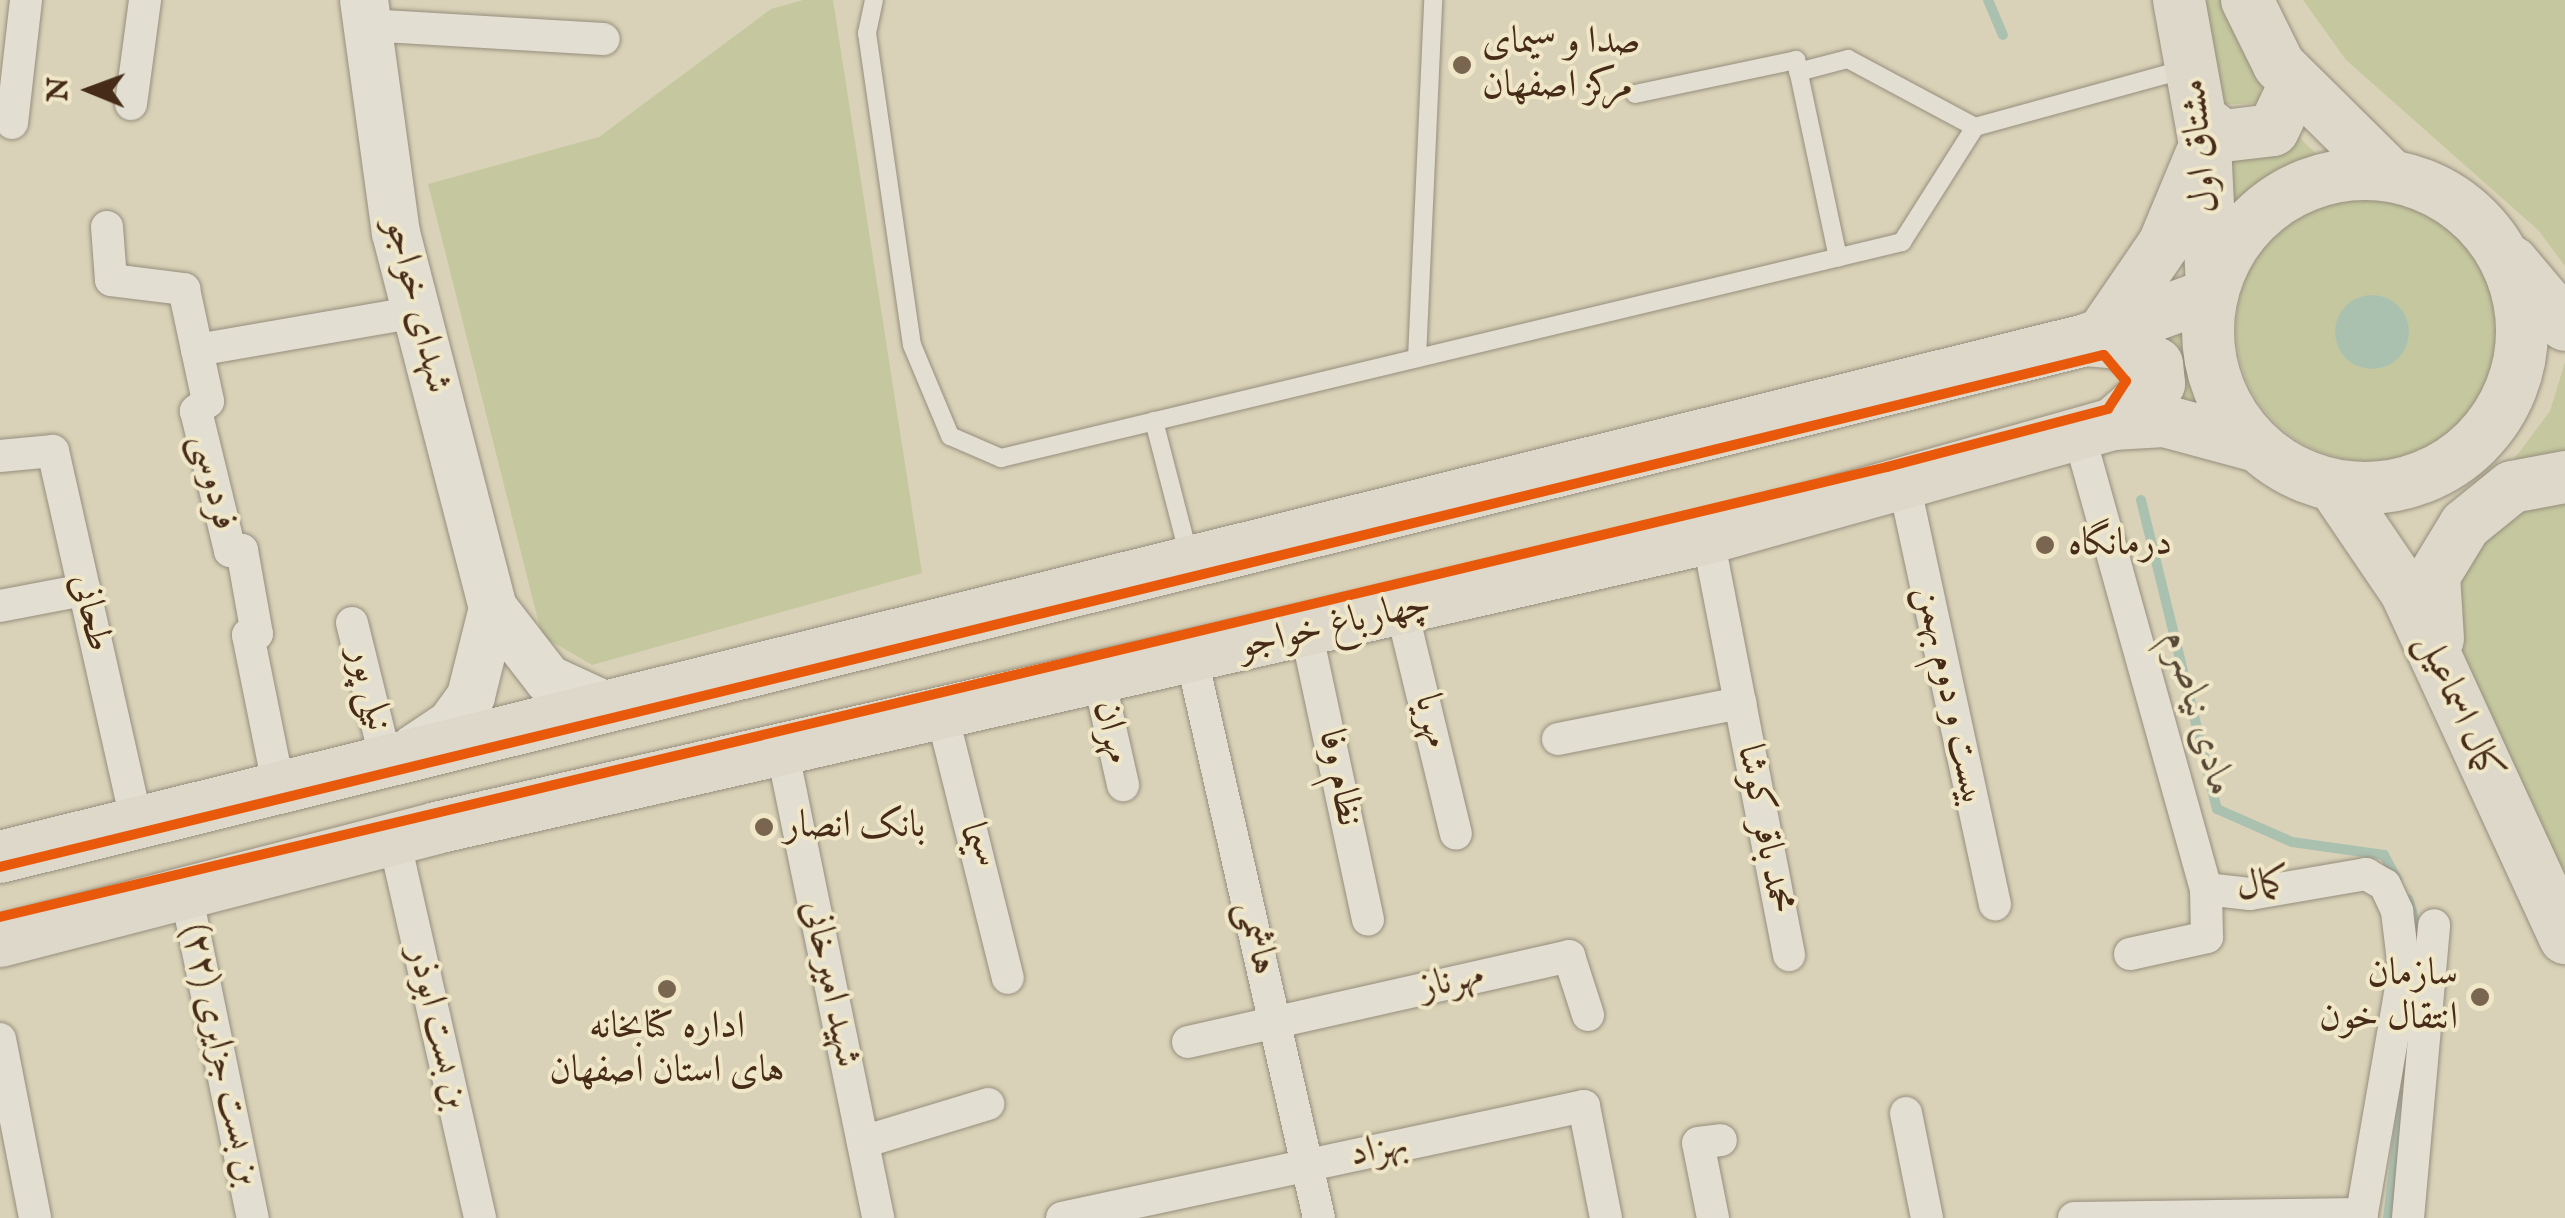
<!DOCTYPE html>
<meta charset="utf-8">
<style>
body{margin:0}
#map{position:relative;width:2565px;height:1218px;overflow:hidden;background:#dad2b8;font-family:"IM FELL English",Amiri,serif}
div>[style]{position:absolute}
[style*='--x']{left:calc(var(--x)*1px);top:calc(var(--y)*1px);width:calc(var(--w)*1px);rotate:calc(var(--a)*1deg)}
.green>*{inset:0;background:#c5c89f}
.round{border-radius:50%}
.water>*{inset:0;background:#abc1b0}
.stream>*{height:10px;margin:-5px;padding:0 5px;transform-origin:5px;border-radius:5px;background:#abc1b0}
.roads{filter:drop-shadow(0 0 2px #968e7d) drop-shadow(0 0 2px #968e7d)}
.service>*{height:18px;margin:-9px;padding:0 9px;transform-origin:9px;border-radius:9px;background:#e2ded1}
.minor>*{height:32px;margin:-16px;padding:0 16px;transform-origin:16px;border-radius:16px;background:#e2ded1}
.secondary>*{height:48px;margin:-24px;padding:0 24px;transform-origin:24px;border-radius:24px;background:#e2ded1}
.primary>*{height:52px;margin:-26px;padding:0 26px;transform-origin:26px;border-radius:26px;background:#ddd8c9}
.primary>.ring{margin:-26px;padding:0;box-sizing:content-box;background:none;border:52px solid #ddd8c9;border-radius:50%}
.cycleway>*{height:10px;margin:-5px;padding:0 5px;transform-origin:5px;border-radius:5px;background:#e8590c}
.dots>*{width:28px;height:28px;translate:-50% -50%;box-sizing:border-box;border:5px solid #f0e7c8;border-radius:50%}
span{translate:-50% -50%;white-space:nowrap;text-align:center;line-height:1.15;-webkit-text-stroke:8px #f0e7c8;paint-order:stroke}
.poi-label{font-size:38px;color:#472b19}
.left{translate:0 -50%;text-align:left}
.right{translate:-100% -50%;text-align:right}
.street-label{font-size:38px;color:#472b19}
.water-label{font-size:40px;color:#574837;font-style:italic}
.north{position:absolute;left:40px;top:40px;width:100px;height:100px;-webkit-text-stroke:8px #f0e7c8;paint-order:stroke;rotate:271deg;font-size:28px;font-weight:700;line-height:40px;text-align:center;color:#472b19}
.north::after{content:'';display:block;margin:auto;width:35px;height:45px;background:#472b19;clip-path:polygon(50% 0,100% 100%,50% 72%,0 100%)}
</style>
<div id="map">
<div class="green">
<div style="clip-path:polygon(803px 0,833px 0,922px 573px,592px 665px,542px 636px,428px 184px,599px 137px,771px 9px)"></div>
<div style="clip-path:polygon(2199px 0,2223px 0,2262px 84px,2258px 103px,2215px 105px)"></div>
<div style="clip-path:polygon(2303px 0,2565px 0,2565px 266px,2538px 230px,2346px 60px)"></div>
<div style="clip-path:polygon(2289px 127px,2317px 155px,2232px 206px,2221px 148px)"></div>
<div class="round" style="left:2236px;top:197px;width:264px;height:264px"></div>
<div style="clip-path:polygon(2200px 309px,2203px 378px,2226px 424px,2160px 409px,2156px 343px)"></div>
<div style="clip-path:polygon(2565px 362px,2565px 462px,2508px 467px,2550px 411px)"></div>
<div style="clip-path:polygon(2565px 497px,2565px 879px,2450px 625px,2450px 599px,2496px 517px)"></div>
</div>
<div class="water">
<div class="round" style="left:2335px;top:295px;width:74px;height:74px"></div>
</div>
<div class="stream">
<div style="--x:1988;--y:0;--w:38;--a:67"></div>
<div style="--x:2141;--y:500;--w:318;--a:76.2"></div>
<div style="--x:2217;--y:809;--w:82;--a:23.7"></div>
<div style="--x:2292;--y:842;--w:93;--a:8"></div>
<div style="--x:2384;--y:855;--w:27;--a:62"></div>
<div style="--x:2408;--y:899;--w:37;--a:73"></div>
<div style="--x:2388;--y:1218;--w:124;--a:-83"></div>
</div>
<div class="roads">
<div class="service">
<div style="--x:874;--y:0;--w:34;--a:102"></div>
<div style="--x:867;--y:33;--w:315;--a:81.8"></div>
<div style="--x:912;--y:345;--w:99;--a:67.3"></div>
<div style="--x:950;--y:436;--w:56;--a:23.3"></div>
<div style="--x:1001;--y:458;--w:927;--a:-13.48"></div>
<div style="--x:1902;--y:242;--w:136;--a:-57.6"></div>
<div style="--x:1975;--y:127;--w:218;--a:-15.4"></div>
<div style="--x:1798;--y:72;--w:52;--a:-14.6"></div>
<div style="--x:1848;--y:59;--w:144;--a:28.2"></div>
<div style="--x:1635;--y:94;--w:165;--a:-11.9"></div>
<div style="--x:1796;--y:60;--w:202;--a:78"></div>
<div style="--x:1417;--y:358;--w:358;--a:-87.4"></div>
<div style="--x:1154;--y:421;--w:139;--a:75.5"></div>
</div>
<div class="minor">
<div style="--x:366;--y:25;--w:238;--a:3.4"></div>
<div style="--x:131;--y:104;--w:105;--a:-82.3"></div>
<div style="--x:12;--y:123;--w:124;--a:-83.5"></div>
<div style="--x:107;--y:227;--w:53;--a:85.7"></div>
<div style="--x:111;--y:280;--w:74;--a:7"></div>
<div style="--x:184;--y:289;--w:115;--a:77.9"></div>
<div style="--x:208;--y:401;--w:16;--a:140"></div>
<div style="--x:196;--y:411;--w:144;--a:76.3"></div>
<div style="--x:230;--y:551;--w:12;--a:-5"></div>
<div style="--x:242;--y:550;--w:85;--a:79.9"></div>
<div style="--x:257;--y:634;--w:9;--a:174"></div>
<div style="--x:248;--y:635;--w:152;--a:78.6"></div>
<div style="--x:197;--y:350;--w:223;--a:-9.8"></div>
<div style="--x:2080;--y:438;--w:468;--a:74.4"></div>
<div style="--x:2206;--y:889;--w:44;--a:6.5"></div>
<div style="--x:2250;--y:894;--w:118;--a:-9.8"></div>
<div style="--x:2366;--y:874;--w:22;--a:30"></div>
<div style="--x:2385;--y:885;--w:29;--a:65"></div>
<div style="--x:2397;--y:911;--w:59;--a:83.2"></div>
<div style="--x:2404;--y:970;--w:252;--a:99.8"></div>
<div style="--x:0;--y:456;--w:53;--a:-5.4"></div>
<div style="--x:53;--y:451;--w:385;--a:77.3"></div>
<div style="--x:1905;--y:488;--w:426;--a:77.8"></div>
<div style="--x:1708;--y:538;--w:425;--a:79"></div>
<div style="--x:0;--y:606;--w:86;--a:-10.8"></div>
<div style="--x:1402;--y:611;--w:229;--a:76.4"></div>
<div style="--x:352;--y:623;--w:137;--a:76.1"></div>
<div style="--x:1307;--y:635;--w:291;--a:77.9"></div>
<div style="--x:1192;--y:659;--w:573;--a:77.2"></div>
<div style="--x:1099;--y:679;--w:109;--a:77.2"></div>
<div style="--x:942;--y:714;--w:272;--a:76"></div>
<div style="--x:1558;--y:739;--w:186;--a:-11.2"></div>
<div style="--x:782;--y:749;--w:479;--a:78.4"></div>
<div style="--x:394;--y:839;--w:389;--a:77.2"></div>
<div style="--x:186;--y:893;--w:332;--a:78.4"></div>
<div style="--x:2130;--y:954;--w:79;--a:-12.4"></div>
<div style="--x:2207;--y:937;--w:48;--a:-91.2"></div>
<div style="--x:0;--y:1039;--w:182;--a:78.9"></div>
<div style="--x:1188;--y:1042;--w:391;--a:-12.7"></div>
<div style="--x:1569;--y:956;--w:62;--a:72.1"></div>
<div style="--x:1906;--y:1113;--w:107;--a:78.7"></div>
<div style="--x:863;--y:1142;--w:131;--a:-16.9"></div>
<div style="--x:1062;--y:1218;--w:534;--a:-12.11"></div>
<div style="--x:1584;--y:1106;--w:114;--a:78.9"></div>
<div style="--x:1713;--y:1218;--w:76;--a:-101.3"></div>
<div style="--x:1698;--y:1143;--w:23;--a:-7"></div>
<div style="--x:2074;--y:1218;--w:288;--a:-0.8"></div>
<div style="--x:2408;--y:1218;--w:294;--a:-84.9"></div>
</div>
<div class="secondary">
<div style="--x:364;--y:0;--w:235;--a:82.2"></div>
<div style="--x:396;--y:233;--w:387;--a:75.5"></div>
<div style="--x:493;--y:608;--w:90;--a:52.2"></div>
<div style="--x:548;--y:679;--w:62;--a:24.9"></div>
<div style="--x:414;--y:749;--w:45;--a:-34"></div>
<div style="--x:451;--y:724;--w:34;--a:-54"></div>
<div style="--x:471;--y:696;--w:91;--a:-76"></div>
</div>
<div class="primary">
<div style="--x:2179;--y:0;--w:146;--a:79.8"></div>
<div style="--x:2205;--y:144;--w:142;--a:87.2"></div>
<div style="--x:2247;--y:0;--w:72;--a:63.8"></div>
<div style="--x:2279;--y:65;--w:156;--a:44.7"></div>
<div style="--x:2202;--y:120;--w:26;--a:37"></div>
<div style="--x:2223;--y:136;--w:50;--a:-6.8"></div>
<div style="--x:2273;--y:130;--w:51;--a:-64.4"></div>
<div class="ring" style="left:2208px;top:174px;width:262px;height:262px"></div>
<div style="--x:2512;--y:262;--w:82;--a:49.9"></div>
<div style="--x:2103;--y:333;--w:108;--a:-55.6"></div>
<div style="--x:2164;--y:244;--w:96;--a:-67.4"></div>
<div style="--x:2086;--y:340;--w:32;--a:5"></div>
<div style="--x:2118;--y:343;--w:44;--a:28.3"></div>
<div style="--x:2157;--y:364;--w:20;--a:84"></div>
<div style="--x:2159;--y:384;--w:61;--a:139"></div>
<div style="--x:2334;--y:486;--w:128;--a:55.8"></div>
<div style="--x:2406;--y:592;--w:381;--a:65.3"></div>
<div style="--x:2438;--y:639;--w:63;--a:-93.6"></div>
<div style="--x:2434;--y:576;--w:60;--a:-58.7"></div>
<div style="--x:2465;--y:525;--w:60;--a:-39"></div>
<div style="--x:2512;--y:487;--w:54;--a:-10.7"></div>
<div style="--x:0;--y:857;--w:2149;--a:-13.92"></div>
<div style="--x:2086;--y:340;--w:134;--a:-20.1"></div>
<div style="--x:0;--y:941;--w:450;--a:-14.5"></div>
<div style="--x:436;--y:828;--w:1305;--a:-12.84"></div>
<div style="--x:1708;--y:538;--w:421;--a:-15.7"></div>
<div style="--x:2113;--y:424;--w:51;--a:-3.4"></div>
<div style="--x:2164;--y:421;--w:96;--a:15"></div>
</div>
</div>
<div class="cycleway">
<div style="--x:0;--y:867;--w:2165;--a:-13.68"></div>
<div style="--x:2104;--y:355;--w:34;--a:50"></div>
<div style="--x:2126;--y:381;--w:33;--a:123"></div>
<div style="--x:2108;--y:409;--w:228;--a:165.3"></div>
<div style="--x:1887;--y:467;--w:1940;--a:166.59"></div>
</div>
<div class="dots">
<div style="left:1462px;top:65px;background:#7a6551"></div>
<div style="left:2045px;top:545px;background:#7a6551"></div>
<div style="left:764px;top:827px;background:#7a6551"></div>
<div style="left:667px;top:989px;background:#7a6551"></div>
<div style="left:2480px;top:997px;background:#7a6551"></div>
</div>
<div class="poi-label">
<span class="left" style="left:1482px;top:65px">صدا و سیمای<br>مرکز اصفهان</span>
<span class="left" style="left:2068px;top:545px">درمانگاه</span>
<span class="left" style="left:784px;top:827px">بانک انصار</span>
<span class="right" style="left:2458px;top:997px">سازمان<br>انتقال خون</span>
<span style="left:667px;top:1050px">اداره کتابخانه<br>های استان اصفهان</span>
</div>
<div class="street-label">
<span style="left:2201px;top:146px;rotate:-96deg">مشتاق اول</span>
<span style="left:417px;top:306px;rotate:76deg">شهدای خواجو</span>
<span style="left:213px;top:482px;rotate:76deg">فردوسی</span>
<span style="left:90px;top:613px;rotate:77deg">طحانی</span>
<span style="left:1335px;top:626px;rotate:-13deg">چهارباغ خواجو</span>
<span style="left:369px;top:689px;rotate:76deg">نیلی پور</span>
<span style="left:1950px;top:696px;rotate:78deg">بیست و دوم بهمن</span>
<span style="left:2458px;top:707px;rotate:66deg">کمال اسماعیل</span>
<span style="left:1431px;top:721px;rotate:77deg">مهریا</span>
<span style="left:1111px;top:732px;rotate:77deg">مهران</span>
<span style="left:1339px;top:778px;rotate:78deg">نظام وفا</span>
<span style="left:1764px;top:829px;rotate:79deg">محمد باقر کوشا</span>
<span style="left:975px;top:846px;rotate:76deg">سیما</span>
<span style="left:2263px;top:886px;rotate:-8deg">کمال</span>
<span style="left:1256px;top:938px;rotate:77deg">هاشمی</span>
<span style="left:1452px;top:982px;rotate:-13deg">مهرناز</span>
<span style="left:830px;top:984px;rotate:78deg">شهید امیرخانی</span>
<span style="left:437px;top:1028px;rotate:77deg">بن بست ابوذر</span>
<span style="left:220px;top:1055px;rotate:78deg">بن بست جزایری (۲۲)</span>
<span style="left:1379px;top:1150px;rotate:-12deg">بهزاد</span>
</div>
<div class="water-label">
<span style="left:2198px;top:714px;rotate:74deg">مادی نیاصرم</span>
</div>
<div class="north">N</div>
</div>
